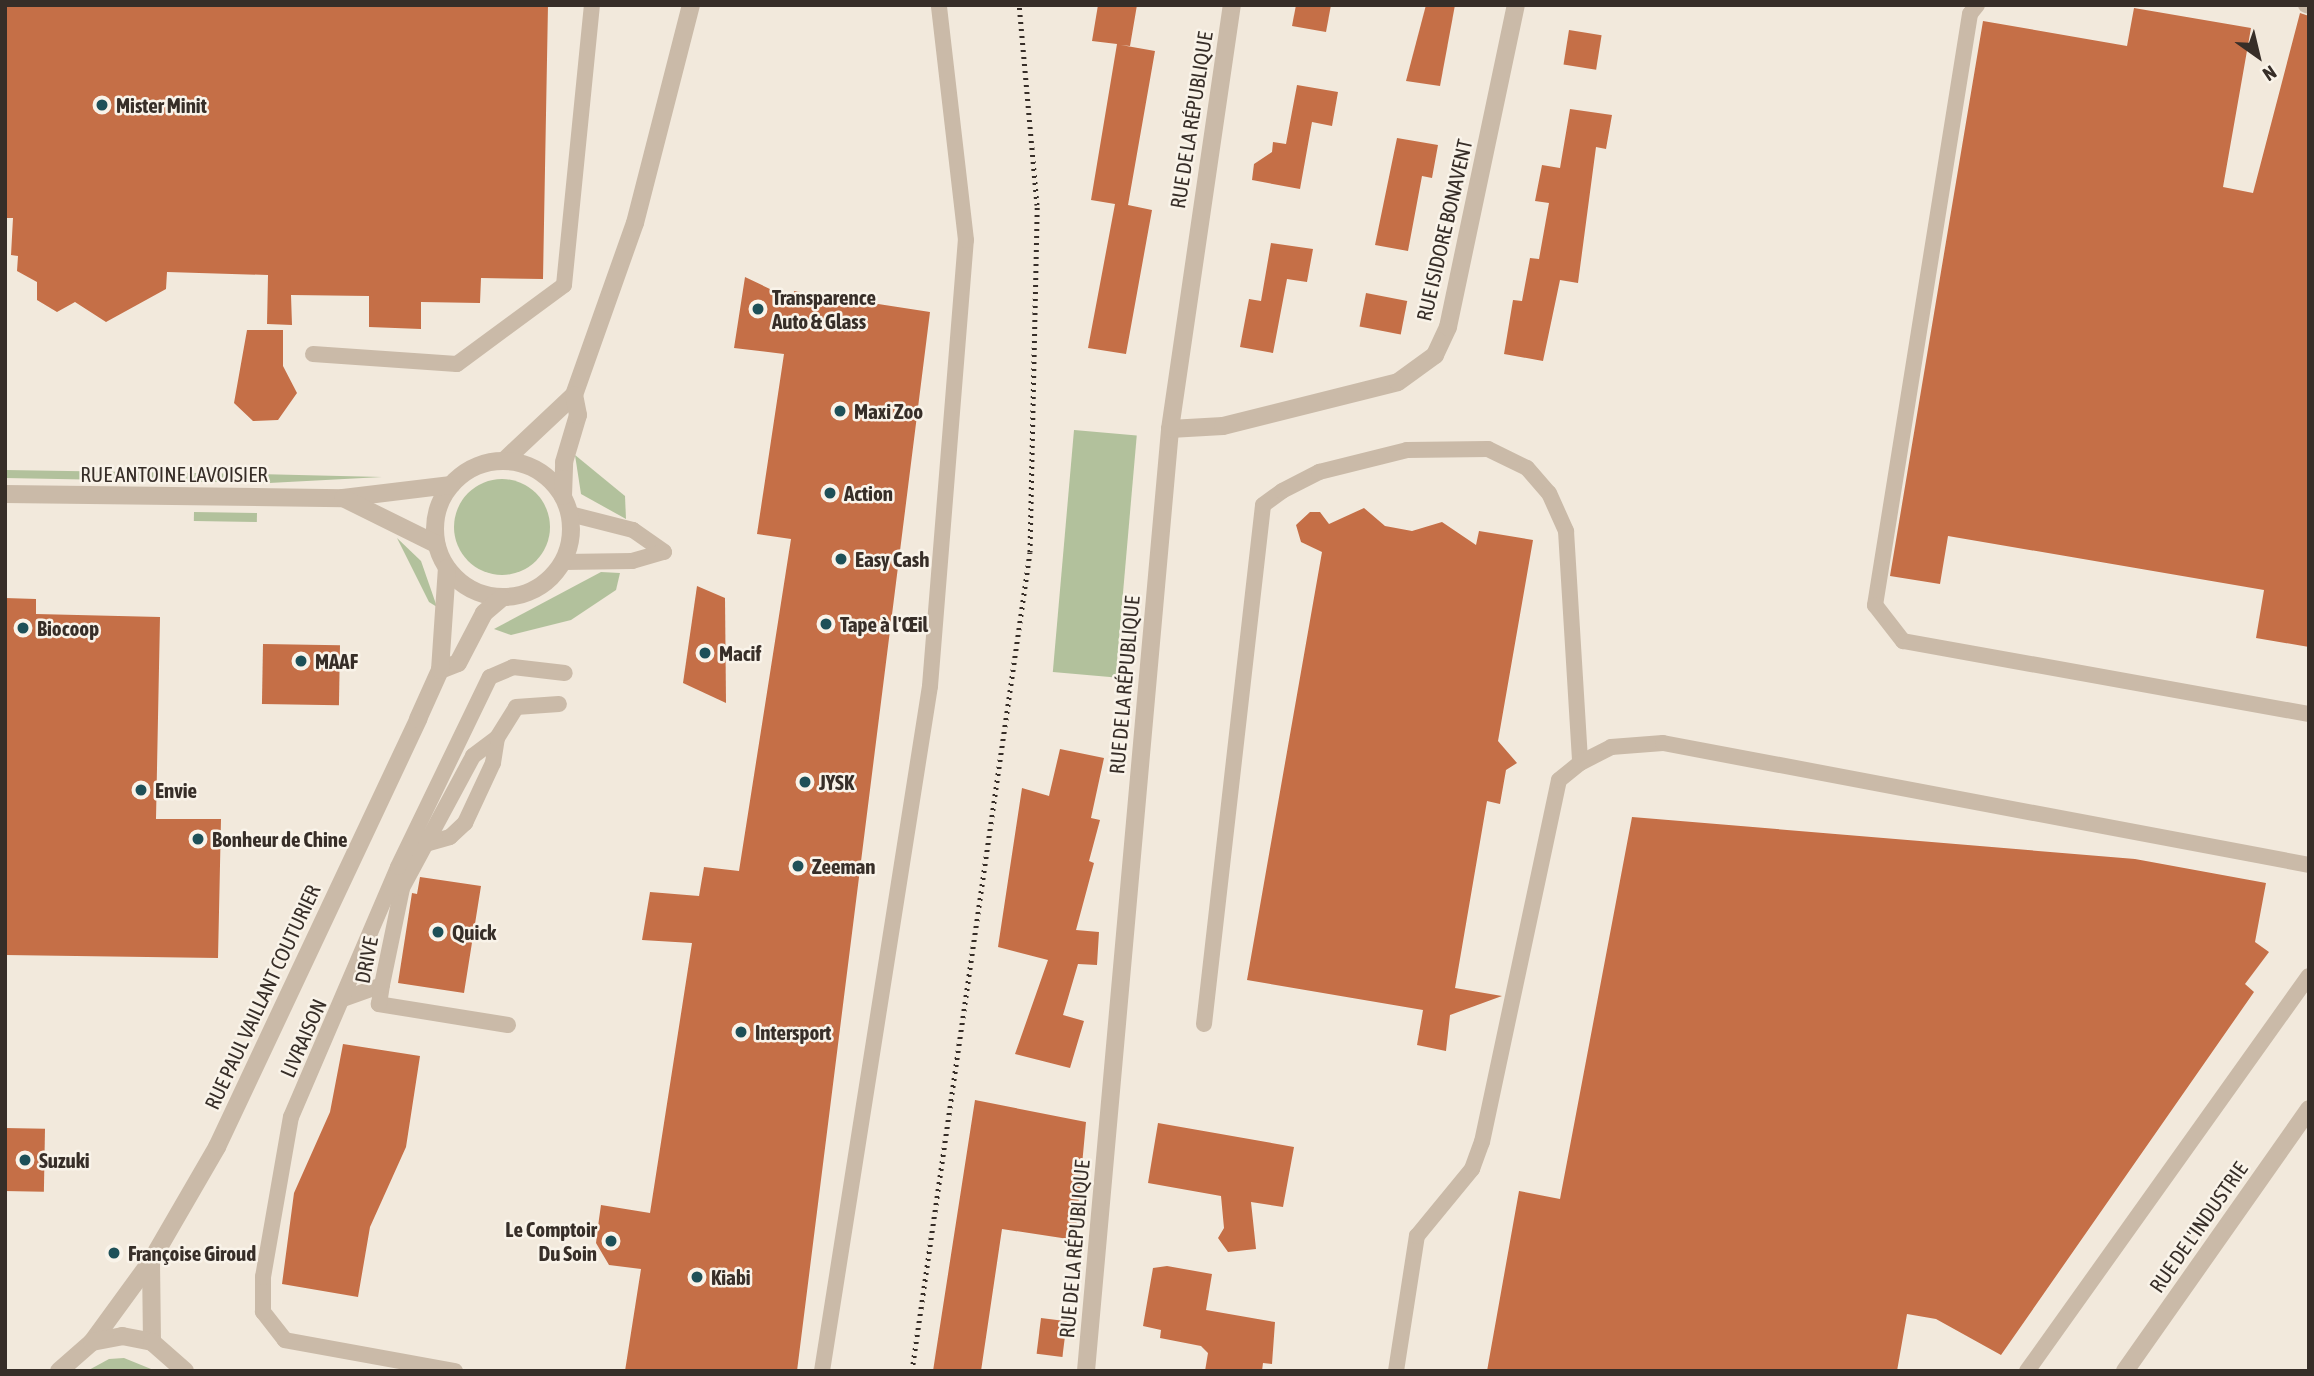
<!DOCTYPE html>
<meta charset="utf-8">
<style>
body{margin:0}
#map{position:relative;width:2314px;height:1376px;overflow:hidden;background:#f2e9dc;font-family:"Asap Condensed",sans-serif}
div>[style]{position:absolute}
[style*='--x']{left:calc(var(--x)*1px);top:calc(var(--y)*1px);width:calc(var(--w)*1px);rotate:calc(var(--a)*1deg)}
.green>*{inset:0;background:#b2c19c;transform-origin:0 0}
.round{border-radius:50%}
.building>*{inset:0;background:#c56f47;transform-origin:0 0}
.service>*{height:16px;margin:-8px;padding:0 8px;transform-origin:8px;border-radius:8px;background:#cabaa8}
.minor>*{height:18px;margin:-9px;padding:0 9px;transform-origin:9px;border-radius:9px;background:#cabaa8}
.minor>.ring{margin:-9px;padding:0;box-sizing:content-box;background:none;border:18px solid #cabaa8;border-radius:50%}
.tertiary>*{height:18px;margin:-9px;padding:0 9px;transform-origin:9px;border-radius:9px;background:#cabaa8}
.rail>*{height:5px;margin-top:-2.5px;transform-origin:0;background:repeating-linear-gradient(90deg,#372e28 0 2px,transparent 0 7px)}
.dots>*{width:19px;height:19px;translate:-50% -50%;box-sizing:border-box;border:4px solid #f9f3e9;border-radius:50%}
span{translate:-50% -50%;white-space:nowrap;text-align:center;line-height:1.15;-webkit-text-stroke:5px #f9f3e9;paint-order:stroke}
.poi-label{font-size:21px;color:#372e28;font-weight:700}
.left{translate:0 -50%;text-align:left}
.right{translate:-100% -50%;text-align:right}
.street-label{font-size:21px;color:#372e28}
.frame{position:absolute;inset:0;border:7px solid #372e28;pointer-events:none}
.north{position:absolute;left:2223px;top:21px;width:70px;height:70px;-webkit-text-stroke:5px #f9f3e9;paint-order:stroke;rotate:146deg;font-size:19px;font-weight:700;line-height:28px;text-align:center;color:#372e28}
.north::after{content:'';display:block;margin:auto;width:24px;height:32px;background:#372e28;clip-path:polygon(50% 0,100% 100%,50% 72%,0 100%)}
</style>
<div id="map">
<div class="green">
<div style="left:1074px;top:430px;width:63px;height:243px;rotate:5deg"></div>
<div style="clip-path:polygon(575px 455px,625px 496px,626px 519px,581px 494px)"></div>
<div style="clip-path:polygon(5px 470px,257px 474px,382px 477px,269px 483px,5px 478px)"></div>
<div class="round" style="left:454px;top:479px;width:96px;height:96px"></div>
<div style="left:194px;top:512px;width:63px;height:9px;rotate:1deg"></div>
<div style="clip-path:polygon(397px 538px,421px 561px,437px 607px,429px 602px)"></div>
<div style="clip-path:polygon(601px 572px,620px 573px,616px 590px,571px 620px,511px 635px,494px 629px)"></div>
<div style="clip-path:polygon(124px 1358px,156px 1371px,87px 1371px,109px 1359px)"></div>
</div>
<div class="building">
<div style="clip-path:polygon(5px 5px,548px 5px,543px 279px,481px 278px,480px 303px,421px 302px,421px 329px,369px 327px,369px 296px,291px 295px,292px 325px,267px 324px,268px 275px,167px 272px,166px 289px,106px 322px,75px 302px,57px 312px,37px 300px,37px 282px,17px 271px,18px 256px,11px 255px,13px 218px,5px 218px)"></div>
<div style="clip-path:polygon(1098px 5px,1137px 5px,1130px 46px,1121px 45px,1155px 51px,1128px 205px,1152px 210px,1126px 354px,1088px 348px,1115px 204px,1091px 200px,1117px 44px,1092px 41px)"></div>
<div style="clip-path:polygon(1296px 5px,1331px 5px,1326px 32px,1292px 26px)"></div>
<div style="clip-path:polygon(1426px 5px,1455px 5px,1440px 86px,1406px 81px)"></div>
<div style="clip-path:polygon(2134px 8px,2251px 28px,2223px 187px,2253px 193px,2300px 13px,2309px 16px,2309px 647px,2256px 638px,2264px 590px,1948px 536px,1940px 584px,1890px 576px,1983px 21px,2127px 46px)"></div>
<div style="left:1569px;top:30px;width:33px;height:35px;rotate:9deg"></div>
<div style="clip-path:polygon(1297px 85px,1338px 92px,1332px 126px,1312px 122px,1300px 189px,1252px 180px,1254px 164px,1272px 152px,1273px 142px,1286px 144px)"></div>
<div style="clip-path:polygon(1570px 109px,1612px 115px,1606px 149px,1596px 147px,1578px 283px,1560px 280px,1543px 361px,1504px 354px,1513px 300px,1522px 301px,1530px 258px,1539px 259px,1549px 203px,1535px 201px,1542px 165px,1560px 168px)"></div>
<div style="clip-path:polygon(1397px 138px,1438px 145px,1432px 178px,1422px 176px,1408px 251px,1375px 245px)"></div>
<div style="clip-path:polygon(1271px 243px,1313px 249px,1307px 282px,1287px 279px,1273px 353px,1240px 347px,1249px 299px,1261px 301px)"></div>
<div style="clip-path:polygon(745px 277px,793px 300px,794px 291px,930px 312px,797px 1371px,625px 1371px,641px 1269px,609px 1265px,596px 1243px,599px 1219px,601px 1205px,650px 1213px,692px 943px,642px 940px,650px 892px,699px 896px,704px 867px,739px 871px,791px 539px,757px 534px,784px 354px,734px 348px)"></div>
<div style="left:1366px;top:293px;width:42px;height:34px;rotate:11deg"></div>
<div style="clip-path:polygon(247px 330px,283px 330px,283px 366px,297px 393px,278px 420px,253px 421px,234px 403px)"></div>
<div style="clip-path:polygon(1364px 508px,1385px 526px,1412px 531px,1442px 522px,1476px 545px,1479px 531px,1533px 540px,1498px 741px,1517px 763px,1506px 770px,1500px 804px,1487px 801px,1455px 988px,1502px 996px,1450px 1015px,1446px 1051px,1417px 1045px,1423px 1010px,1247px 980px,1322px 552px,1301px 542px,1296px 525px,1310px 512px,1320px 512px,1329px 524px)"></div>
<div style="clip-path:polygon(697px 586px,725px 598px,726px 703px,683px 683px)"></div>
<div style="clip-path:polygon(5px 598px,36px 599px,36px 614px,160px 617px,156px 819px,221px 819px,218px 958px,5px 955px)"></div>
<div style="left:263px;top:644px;width:77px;height:60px;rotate:1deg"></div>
<div style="clip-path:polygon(1060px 749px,1104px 758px,1091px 818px,1100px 820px,1089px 861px,1094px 863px,1076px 930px,1099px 932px,1097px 965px,1078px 964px,1063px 1015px,1084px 1021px,1070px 1068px,1015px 1054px,1048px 960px,998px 947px,1022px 788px,1049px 796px)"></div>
<div style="clip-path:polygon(1632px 817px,2135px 859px,2266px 883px,2255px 942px,2269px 952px,2245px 984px,2254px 992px,2001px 1355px,1936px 1319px,1907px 1314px,1897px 1371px,1487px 1371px,1519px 1191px,1560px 1199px)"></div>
<div style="clip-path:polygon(420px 877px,481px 886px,464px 993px,398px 983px,412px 893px,417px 894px)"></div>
<div style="clip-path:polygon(343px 1044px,420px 1056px,406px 1147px,370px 1227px,358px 1297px,282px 1284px,294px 1193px,330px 1112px)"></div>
<div style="clip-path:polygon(975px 1100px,1086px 1122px,1075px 1240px,1002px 1229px,981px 1371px,933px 1371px)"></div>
<div style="clip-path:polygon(1158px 1123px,1294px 1147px,1283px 1207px,1251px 1202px,1256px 1249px,1228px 1252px,1218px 1238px,1224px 1228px,1221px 1196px,1148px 1183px)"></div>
<div style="left:5px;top:1128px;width:40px;height:63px;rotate:1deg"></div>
<div style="clip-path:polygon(1167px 1266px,1212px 1274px,1206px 1310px,1275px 1322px,1272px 1364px,1263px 1363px,1262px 1371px,1205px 1371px,1208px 1353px,1201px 1346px,1160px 1338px,1161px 1330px,1143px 1326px,1153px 1268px)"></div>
<div style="left:1041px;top:1318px;width:26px;height:36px;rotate:7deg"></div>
</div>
<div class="service">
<div style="--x:1977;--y:5;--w:11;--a:128"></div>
<div style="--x:1970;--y:14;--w:599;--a:99.13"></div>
<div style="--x:1875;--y:605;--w:46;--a:52.1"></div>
<div style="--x:1903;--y:641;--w:413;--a:10.2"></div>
<div style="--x:2306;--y:5;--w:3;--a:18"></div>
<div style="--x:313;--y:354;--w:144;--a:4"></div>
<div style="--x:457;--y:364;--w:133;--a:-36.4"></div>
<div style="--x:564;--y:285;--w:281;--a:-84.3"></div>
<div style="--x:570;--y:514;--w:65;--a:14.3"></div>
<div style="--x:633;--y:530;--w:38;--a:35"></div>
<div style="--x:564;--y:562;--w:68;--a:-0.8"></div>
<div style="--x:632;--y:561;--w:33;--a:-16"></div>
<div style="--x:429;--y:843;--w:22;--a:-16"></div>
<div style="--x:450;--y:837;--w:21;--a:-43"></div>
<div style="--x:465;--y:823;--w:66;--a:-65"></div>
<div style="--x:493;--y:763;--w:25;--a:-81"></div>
<div style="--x:343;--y:999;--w:41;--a:-19.7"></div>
<div style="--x:1204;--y:1024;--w:522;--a:-83.51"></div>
<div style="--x:1263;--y:505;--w:24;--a:-36"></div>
<div style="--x:1282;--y:491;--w:42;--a:-27.2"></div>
<div style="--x:1319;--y:472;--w:91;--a:-14"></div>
<div style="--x:1407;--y:450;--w:81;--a:-0.7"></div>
<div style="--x:1488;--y:449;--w:43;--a:26"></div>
<div style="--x:1527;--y:468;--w:33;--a:49"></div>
<div style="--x:1549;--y:493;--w:42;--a:65.9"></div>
<div style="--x:1566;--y:531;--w:232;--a:86.5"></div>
<div style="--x:508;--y:1025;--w:131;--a:-170.8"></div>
<div style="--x:379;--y:1004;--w:19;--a:-81"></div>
<div style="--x:382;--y:985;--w:99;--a:-78.3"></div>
<div style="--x:402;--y:888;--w:150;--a:-61.7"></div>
<div style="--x:473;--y:756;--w:30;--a:-37"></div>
<div style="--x:497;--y:738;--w:36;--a:-58"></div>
<div style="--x:516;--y:707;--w:43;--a:-4"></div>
<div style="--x:455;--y:1371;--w:173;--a:-169.7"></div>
<div style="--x:285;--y:1340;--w:36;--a:-128"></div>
<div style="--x:263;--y:1312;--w:35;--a:-90"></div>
<div style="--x:263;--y:1277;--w:162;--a:-80.1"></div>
<div style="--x:291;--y:1117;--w:272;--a:-66.8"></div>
<div style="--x:398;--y:867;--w:211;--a:-64.2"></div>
<div style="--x:490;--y:677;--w:25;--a:-23"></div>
<div style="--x:513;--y:667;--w:52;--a:6.6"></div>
<div style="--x:822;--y:1371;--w:693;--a:-81.04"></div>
<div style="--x:930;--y:686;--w:447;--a:-85.4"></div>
<div style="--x:966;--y:240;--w:237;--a:-96.6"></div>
<div style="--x:1396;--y:1371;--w:137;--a:-81.2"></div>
<div style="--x:1417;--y:1236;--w:87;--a:-50.6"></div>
<div style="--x:1472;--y:1169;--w:29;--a:-70"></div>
<div style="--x:1482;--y:1142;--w:370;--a:-78"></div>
<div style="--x:1559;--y:780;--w:27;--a:-39"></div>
<div style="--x:1580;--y:763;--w:35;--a:-27"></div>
<div style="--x:1611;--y:747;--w:52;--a:-4.4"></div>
<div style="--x:1663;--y:743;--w:657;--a:10.69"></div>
<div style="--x:2027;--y:1371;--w:485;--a:-54.5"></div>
</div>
<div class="minor">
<div style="--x:1170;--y:429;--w:53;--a:-3.2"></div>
<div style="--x:1223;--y:426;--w:180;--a:-14.1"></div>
<div style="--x:1398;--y:382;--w:46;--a:-36.1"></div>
<div style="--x:1435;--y:355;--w:31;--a:-65"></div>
<div style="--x:1448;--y:327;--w:329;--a:-78.1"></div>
<div style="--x:506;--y:459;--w:93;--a:-43.3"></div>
<div style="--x:574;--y:395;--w:182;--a:-70.5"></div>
<div style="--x:635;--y:223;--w:225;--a:-75.6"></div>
<div class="ring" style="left:435px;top:461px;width:118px;height:118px"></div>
<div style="--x:5;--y:494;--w:338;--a:0.7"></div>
<div style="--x:343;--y:498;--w:109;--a:-6.9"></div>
<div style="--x:563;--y:496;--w:34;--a:-88"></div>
<div style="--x:564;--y:462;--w:49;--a:-73.4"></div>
<div style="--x:578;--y:415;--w:20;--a:-101"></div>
<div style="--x:343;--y:498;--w:104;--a:26.3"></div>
<div style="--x:440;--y:670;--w:19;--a:-21"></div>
<div style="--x:458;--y:663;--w:56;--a:-62.5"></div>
<div style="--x:484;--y:613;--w:23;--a:-40"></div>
<div style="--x:151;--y:1261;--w:81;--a:89.3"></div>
<div style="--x:92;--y:1342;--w:100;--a:-53.9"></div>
<div style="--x:151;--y:1261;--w:132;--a:-59.9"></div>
<div style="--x:217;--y:1147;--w:473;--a:-64.8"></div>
<div style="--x:418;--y:719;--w:54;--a:-65.8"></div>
<div style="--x:440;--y:670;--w:102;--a:-86.1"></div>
<div style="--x:59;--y:1371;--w:44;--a:-41.3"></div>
<div style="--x:92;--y:1342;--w:31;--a:-11"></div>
<div style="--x:122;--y:1336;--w:31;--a:11"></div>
<div style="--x:152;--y:1342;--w:44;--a:41.3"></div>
<div style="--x:2125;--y:1371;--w:320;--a:-54.9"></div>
</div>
<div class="tertiary">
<div style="--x:1086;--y:1371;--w:946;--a:-84.9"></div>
<div style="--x:1170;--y:429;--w:429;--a:-81.7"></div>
</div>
<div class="rail">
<div style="--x:912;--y:1371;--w:827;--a:-81.8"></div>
<div style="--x:1030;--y:552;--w:347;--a:-88.8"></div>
<div style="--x:1037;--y:205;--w:201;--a:-95.1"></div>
</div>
<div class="dots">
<div style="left:102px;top:105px;background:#1e5058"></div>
<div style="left:758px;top:309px;background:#1e5058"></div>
<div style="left:840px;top:411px;background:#1e5058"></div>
<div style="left:830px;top:493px;background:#1e5058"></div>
<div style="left:841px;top:559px;background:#1e5058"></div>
<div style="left:826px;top:624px;background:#1e5058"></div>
<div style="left:23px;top:628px;background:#1e5058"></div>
<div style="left:705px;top:653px;background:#1e5058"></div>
<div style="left:301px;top:661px;background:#1e5058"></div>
<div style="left:805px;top:782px;background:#1e5058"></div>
<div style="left:141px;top:790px;background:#1e5058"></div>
<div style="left:198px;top:839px;background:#1e5058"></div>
<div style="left:798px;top:866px;background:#1e5058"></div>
<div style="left:438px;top:932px;background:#1e5058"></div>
<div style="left:741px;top:1032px;background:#1e5058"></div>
<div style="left:25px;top:1160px;background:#1e5058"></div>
<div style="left:611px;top:1241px;background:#1e5058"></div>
<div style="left:114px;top:1253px;background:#1e5058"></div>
<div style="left:697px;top:1277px;background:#1e5058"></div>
</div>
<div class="poi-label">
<span class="left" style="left:116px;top:105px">Mister Minit</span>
<span class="left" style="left:772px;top:309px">Transparence<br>Auto &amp; Glass</span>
<span class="left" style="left:854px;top:411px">Maxi Zoo</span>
<span class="left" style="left:844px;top:493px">Action</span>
<span class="left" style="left:855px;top:559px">Easy Cash</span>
<span class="left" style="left:840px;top:624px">Tape à l'Œil</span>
<span class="left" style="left:37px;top:628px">Biocoop</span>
<span class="left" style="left:719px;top:653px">Macif</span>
<span class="left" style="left:315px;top:661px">MAAF</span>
<span class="left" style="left:819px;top:782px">JYSK</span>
<span class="left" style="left:155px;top:790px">Envie</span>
<span class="left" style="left:212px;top:839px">Bonheur de Chine</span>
<span class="left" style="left:812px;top:866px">Zeeman</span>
<span class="left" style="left:452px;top:932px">Quick</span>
<span class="left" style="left:755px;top:1032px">Intersport</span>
<span class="left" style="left:39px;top:1160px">Suzuki</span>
<span class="right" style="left:597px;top:1241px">Le Comptoir<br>Du Soin</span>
<span class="left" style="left:128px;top:1253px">Françoise Giroud</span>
<span class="left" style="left:711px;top:1277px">Kiabi</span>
</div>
<div class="street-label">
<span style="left:1191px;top:120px;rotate:-81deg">RUE DE LA RÉPUBLIQUE</span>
<span style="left:1444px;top:230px;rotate:-77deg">RUE ISIDORE BONAVENT</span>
<span style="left:174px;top:474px">RUE ANTOINE LAVOISIER</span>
<span style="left:1124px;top:685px;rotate:-85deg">RUE DE LA RÉPUBLIQUE</span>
<span style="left:366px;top:960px;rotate:-79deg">DRIVE</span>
<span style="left:262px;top:997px;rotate:-65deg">RUE PAUL VAILLANT COUTURIER</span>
<span style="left:303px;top:1038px;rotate:-66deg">LIVRAISON</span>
<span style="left:2198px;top:1227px;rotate:-55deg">RUE DE L'INDUSTRIE</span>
<span style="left:1074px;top:1249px;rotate:-85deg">RUE DE LA RÉPUBLIQUE</span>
</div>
<div class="frame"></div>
<div class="north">N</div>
</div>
